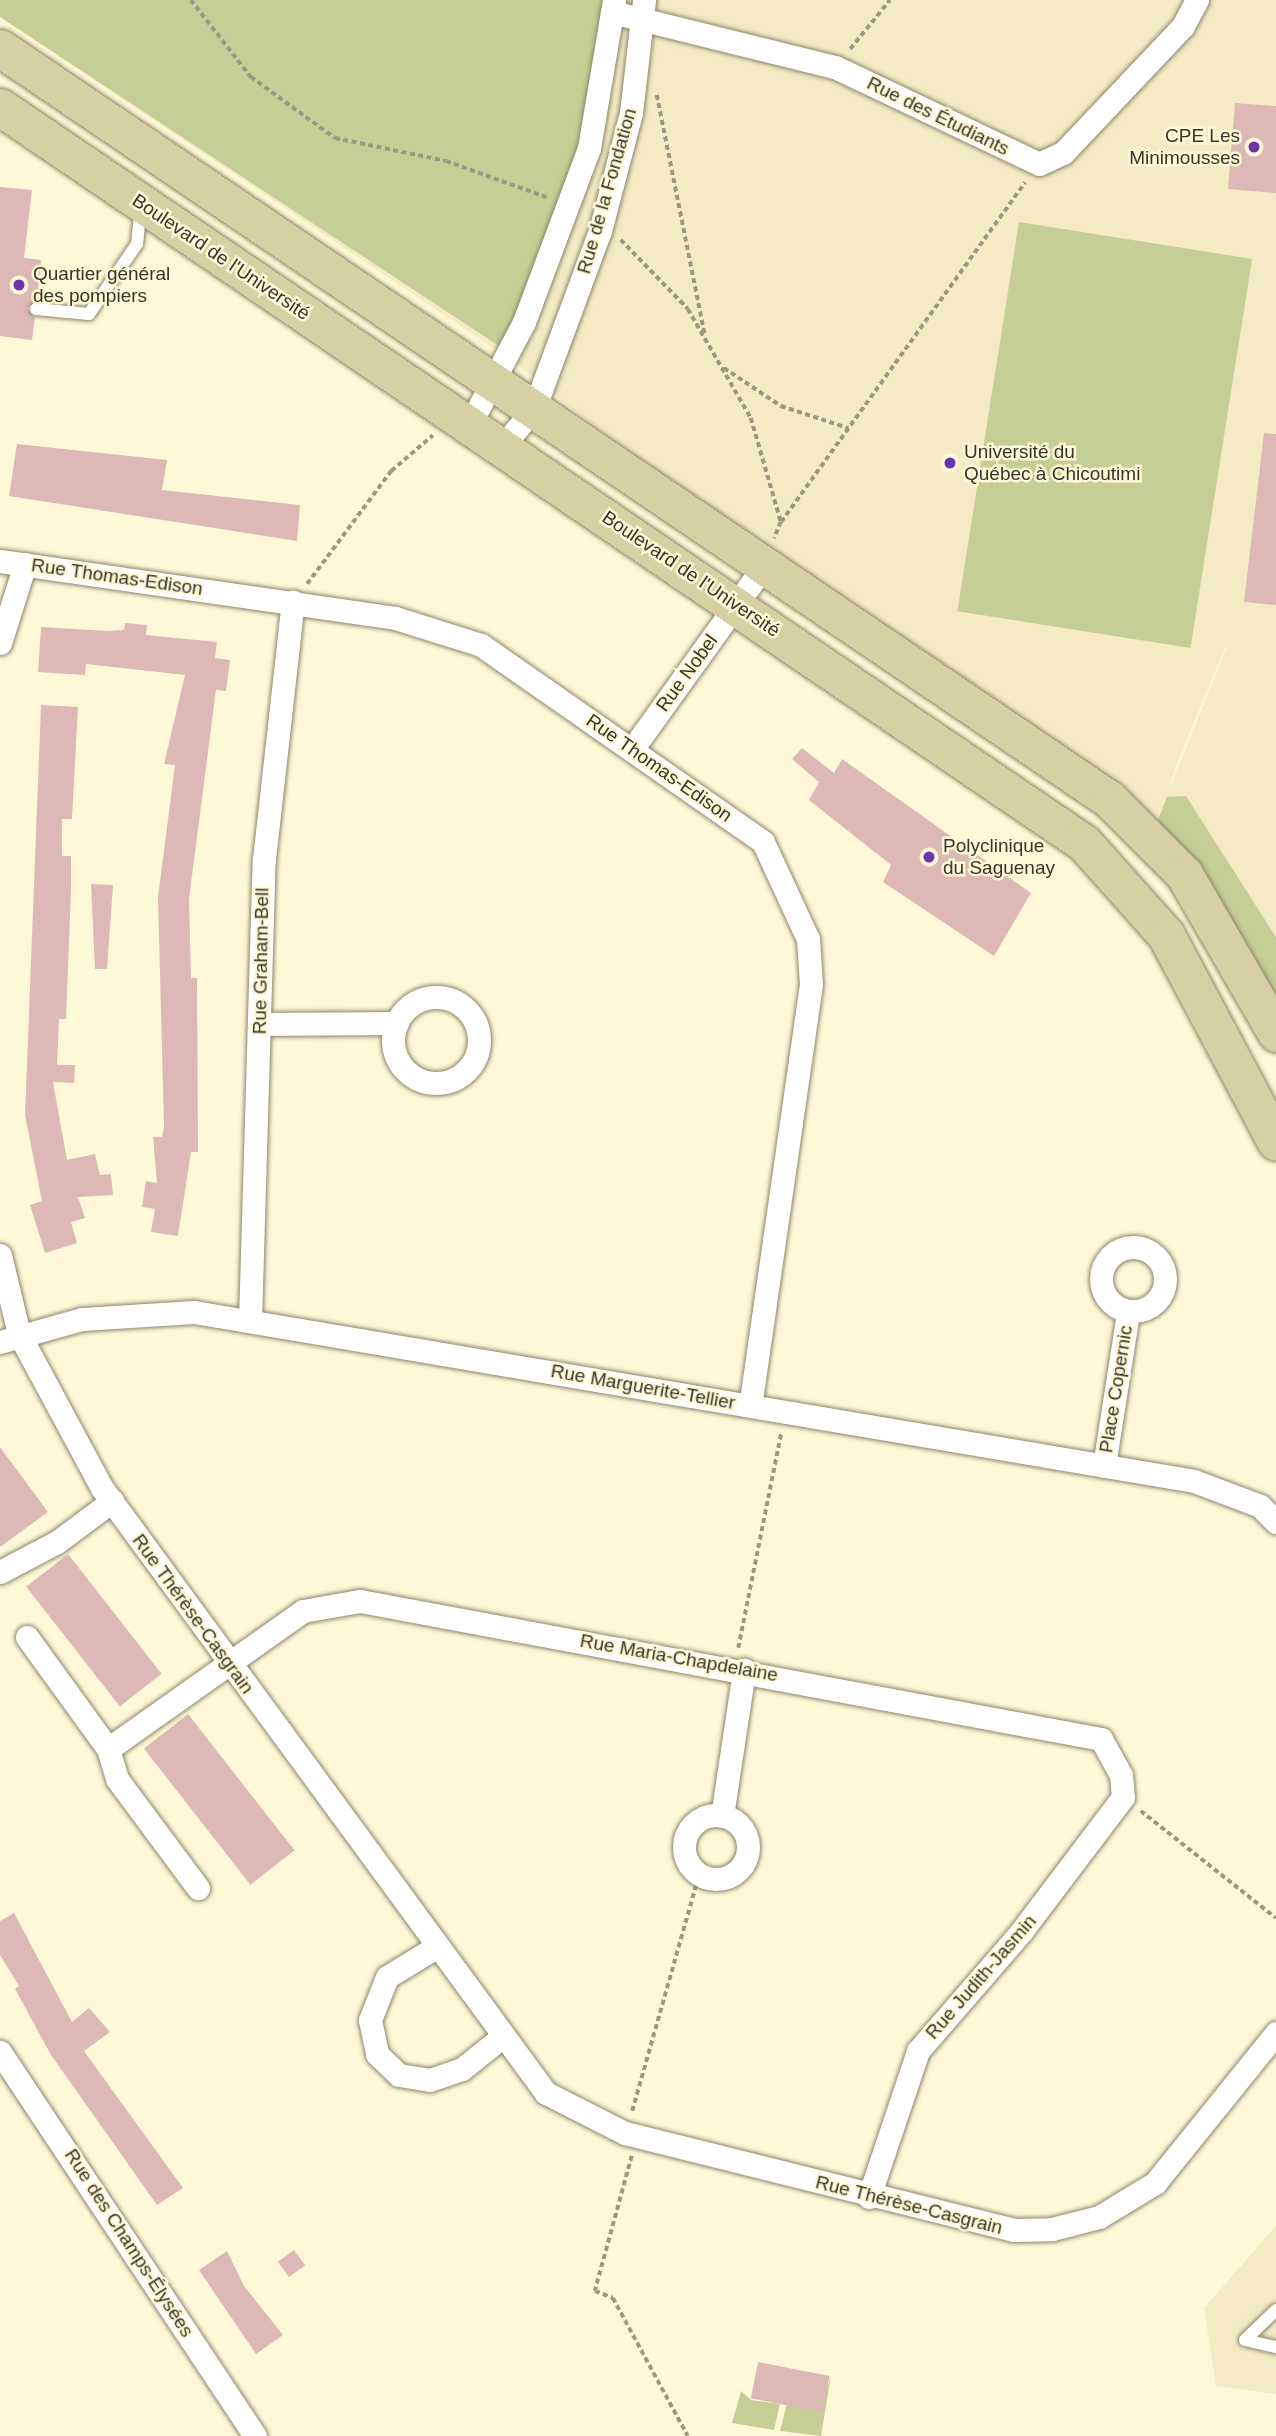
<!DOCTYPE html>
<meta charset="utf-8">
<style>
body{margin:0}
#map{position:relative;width:1276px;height:2436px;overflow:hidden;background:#fff8d8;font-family:Arial,sans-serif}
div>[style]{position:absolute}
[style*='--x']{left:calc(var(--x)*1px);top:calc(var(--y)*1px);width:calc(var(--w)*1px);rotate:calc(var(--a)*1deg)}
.built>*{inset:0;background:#f4ebc5}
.green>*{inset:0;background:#c5ce94;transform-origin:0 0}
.building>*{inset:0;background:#dcb9b5;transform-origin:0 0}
.path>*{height:3.5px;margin-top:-1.75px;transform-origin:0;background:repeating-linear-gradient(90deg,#9c9781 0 5px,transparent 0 8.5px)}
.roads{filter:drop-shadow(0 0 2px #8c8669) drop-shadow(0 0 2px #8c8669)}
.service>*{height:12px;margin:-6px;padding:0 6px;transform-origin:6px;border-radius:6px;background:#fff}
.minor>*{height:23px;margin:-11.5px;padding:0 11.5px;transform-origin:11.5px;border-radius:11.5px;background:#fff}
.minor>.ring{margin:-11.5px;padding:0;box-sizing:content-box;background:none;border:23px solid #fff;border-radius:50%}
.primary>*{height:37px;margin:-18.5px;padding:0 18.5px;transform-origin:18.5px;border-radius:18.5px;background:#d7d0a2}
.dots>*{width:19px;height:19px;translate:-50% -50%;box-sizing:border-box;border:4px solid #fff8d8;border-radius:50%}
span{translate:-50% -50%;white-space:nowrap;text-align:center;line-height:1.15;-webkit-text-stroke:5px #fff8d8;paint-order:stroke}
.street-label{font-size:19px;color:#383529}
.poi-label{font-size:19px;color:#383529}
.right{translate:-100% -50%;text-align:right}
.left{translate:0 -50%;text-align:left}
</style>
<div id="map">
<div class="built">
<div style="clip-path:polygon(evenodd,0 0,1276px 0,1276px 937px,1186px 797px,1151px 838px,765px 564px,514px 362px,0 17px,0 0,1225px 648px,1226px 649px,1169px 790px,1175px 768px,1225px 648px)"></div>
<div style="clip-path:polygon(1276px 2226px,1276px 2394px,1216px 2386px,1204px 2308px)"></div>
</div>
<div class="green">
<div style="clip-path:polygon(0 0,614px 0,589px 148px,508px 352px,0 17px)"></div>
<div style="left:1019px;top:222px;width:236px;height:394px;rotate:9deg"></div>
<div style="clip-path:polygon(1186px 796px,1276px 937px,1276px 1033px,1151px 838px,1167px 797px)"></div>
<div style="clip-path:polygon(831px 2376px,821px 2436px,780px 2431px,787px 2404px,821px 2410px)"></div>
<div style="clip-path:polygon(741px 2391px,751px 2400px,780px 2404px,774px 2430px,732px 2423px)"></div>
</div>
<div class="building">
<div style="clip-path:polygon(1235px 103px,1276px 106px,1276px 193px,1228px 189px)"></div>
<div style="clip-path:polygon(0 187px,32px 190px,24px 258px,41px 260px,37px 300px,27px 308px,35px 318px,32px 340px,0 336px)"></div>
<div style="clip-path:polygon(1264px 433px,1276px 434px,1276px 605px,1244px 602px)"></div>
<div style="clip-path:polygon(17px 444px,167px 460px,162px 490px,300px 505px,297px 541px,9px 496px)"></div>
<div style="clip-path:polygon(125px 623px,147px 625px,146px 635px,217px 642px,215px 658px,230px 660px,226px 691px,216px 690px,189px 899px,191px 978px,197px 978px,198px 1152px,191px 1152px,178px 1236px,151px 1232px,155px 1209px,142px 1207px,146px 1181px,157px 1183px,153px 1137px,162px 1137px,164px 1127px,158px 897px,175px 765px,164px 764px,185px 675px,86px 664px,85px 675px,38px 672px,41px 627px,107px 631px,124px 630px)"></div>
<div style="clip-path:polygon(41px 705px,78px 707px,72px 819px,62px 819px,62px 856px,71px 856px,71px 889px,66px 1019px,59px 1019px,57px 1065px,75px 1065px,74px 1083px,53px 1082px,67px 1160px,95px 1154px,100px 1175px,111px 1174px,113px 1195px,78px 1197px,85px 1218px,71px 1222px,77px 1243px,45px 1253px,30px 1205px,42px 1201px,25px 1115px)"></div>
<div style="clip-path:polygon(802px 748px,834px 773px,842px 759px,1031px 893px,994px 956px,883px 882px,891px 865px,809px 800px,819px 782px,792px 759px)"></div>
<div style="clip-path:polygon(91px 884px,113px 885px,107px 969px,95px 969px)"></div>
<div style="clip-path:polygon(0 1447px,48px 1512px,0 1547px)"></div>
<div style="left:68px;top:1554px;width:152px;height:53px;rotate:52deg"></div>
<div style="left:188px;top:1714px;width:173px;height:56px;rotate:52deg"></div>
<div style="clip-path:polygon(14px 1913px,72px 2022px,89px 2008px,110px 2032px,84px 2051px,183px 2188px,157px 2205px,51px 2055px,15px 1989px,19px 1986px,0 1955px,0 1921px)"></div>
<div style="left:294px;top:2250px;width:19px;height:20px;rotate:54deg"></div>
<div style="clip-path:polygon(227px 2251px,244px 2286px,283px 2335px,256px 2354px,199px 2270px)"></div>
<div style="left:758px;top:2362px;width:73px;height:37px;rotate:11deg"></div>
</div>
<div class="path">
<div style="--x:191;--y:0;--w:98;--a:52.1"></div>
<div style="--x:251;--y:77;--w:104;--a:36"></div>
<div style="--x:335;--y:138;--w:113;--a:11.7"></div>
<div style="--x:446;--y:161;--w:109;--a:19.8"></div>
<div style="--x:850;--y:49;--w:63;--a:-50.8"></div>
<div style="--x:657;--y:95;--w:245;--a:78.7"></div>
<div style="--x:621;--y:240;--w:96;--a:45.8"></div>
<div style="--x:688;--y:309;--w:126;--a:60"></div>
<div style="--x:751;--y:418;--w:108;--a:73.9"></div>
<div style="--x:781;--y:522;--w:18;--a:112"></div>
<div style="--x:724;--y:368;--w:69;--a:33.7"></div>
<div style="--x:781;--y:406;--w:71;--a:18.2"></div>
<div style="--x:781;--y:522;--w:418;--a:-54.3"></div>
<div style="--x:307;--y:584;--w:141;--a:-53.4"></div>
<div style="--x:391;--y:471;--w:55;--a:-40.6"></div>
<div style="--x:738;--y:1648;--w:220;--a:-78.7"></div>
<div style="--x:1141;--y:1811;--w:172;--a:38.4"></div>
<div style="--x:632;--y:2111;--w:246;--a:-74.2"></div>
<div style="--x:632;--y:2156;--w:140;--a:105.3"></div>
<div style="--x:595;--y:2291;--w:19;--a:21"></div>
<div style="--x:613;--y:2298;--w:157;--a:61.5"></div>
</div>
<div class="roads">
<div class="service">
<div style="--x:36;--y:309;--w:53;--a:5.4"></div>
<div style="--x:89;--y:314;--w:85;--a:-55.6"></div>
<div style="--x:137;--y:244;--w:37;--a:-84"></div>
<div style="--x:1276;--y:2310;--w:43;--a:135.9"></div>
<div style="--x:1245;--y:2340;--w:32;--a:13"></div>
</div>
<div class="minor">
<div style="--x:612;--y:12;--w:230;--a:13.9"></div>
<div style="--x:835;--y:67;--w:226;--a:25.4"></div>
<div style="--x:1039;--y:164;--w:26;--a:-25"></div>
<div style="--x:1063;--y:153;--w:175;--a:-46.6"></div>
<div style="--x:1183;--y:26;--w:30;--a:-62"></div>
<div style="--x:470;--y:424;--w:115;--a:-62.1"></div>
<div style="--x:524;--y:322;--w:186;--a:-69.5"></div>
<div style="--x:589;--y:148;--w:150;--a:-80.4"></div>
<div style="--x:502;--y:446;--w:49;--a:-49.1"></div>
<div style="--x:534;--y:409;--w:190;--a:-69.7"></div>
<div style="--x:600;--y:231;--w:122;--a:-75.3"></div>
<div style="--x:631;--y:113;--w:114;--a:-83.4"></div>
<div style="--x:0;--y:561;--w:399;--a:8.2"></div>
<div style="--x:395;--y:618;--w:90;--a:17.4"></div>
<div style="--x:481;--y:645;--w:344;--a:34.9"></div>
<div style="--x:763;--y:842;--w:107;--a:65.1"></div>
<div style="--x:808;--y:939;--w:45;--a:86.2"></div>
<div style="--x:811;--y:984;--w:426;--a:98.2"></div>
<div style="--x:0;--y:643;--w:83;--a:-72.4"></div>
<div style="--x:633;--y:748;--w:226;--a:-54.3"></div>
<div class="ring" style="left:393px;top:997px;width:63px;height:63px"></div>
<div style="--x:260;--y:1024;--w:137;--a:-0.4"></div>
<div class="ring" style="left:1101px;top:1247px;width:41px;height:41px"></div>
<div style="--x:0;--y:1255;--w:81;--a:76.5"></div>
<div style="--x:19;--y:1334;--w:175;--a:61.7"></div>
<div style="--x:102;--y:1488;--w:750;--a:53.73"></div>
<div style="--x:546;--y:2093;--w:89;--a:26.9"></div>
<div style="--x:625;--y:2133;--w:400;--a:14"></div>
<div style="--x:1013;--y:2230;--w:39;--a:-1"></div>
<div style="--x:1052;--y:2229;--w:49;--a:-14.3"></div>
<div style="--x:1099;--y:2217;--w:66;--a:-31.3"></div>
<div style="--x:1155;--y:2183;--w:193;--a:-51.1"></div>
<div style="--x:250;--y:1321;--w:462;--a:-88.3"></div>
<div style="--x:264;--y:859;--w:259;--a:-83.6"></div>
<div style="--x:0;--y:1342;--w:85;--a:-15.7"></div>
<div style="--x:82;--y:1319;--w:112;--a:-3.6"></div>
<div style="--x:194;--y:1312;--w:1014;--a:9.59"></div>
<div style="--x:1194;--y:1481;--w:71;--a:20.7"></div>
<div style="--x:1260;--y:1506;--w:23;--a:45"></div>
<div style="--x:1104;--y:1466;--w:156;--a:-81.1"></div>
<div style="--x:0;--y:1572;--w:64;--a:-27.8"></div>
<div style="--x:57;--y:1542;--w:69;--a:-36.7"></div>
<div style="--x:27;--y:1637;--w:138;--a:54.1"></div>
<div style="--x:108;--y:1749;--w:239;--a:-35.3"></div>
<div style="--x:303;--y:1611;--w:58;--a:-10"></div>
<div style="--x:360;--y:1601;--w:754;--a:10.55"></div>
<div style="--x:1101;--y:1739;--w:41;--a:60.9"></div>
<div style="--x:1121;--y:1775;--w:22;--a:85"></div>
<div style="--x:1123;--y:1797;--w:169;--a:127.1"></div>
<div style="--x:1021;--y:1932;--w:157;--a:130.9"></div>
<div style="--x:918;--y:2051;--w:154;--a:108.6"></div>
<div style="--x:108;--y:1749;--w:31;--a:73"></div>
<div style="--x:117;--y:1779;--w:136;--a:53.4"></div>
<div class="ring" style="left:684px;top:1815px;width:41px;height:41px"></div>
<div style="--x:722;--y:1816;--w:148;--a:-81.4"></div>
<div style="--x:436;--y:1947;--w:57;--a:148.5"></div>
<div style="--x:387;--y:1977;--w:46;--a:111.6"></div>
<div style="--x:370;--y:2020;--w:35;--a:78"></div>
<div style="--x:377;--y:2054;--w:30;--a:44"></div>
<div style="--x:399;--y:2075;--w:31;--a:9"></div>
<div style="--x:430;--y:2080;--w:34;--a:-19"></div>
<div style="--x:462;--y:2069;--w:51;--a:-38.7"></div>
<div style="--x:0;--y:2052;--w:461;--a:56.4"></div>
</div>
<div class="primary">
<div style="--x:0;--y:48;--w:1339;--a:34.11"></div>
<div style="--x:1109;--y:799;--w:106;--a:45"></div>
<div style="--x:1184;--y:874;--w:184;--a:59.9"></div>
<div style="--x:0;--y:107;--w:1310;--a:34.18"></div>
<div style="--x:1084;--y:843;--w:123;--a:48.3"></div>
<div style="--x:1166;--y:935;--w:234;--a:62"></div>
</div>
</div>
<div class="dots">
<div style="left:1254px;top:147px;background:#6a34aa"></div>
<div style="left:19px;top:285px;background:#6a34aa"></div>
<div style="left:950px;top:463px;background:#6a34aa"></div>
<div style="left:929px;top:857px;background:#6a34aa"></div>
</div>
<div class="street-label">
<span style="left:938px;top:116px;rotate:26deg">Rue des Étudiants</span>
<span style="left:607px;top:191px;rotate:-74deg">Rue de la Fondation</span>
<span style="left:221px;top:257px;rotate:34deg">Boulevard de l'Université</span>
<span style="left:691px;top:574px;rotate:34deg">Boulevard de l'Université</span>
<span style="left:117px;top:577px;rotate:8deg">Rue Thomas-Edison</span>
<span style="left:687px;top:673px;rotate:-54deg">Rue Nobel</span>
<span style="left:659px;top:768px;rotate:35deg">Rue Thomas-Edison</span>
<span style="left:261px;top:961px;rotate:-89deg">Rue Graham-Bell</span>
<span style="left:643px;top:1387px;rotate:10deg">Rue Marguerite-Tellier</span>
<span style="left:1116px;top:1389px;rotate:-81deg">Place Copernic</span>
<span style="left:193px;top:1614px;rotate:54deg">Rue Thérèse-Casgrain</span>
<span style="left:679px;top:1658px;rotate:10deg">Rue Maria-Chapdelaine</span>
<span style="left:981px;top:1977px;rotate:-49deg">Rue Judith-Jasmin</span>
<span style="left:909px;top:2205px;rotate:14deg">Rue Thérèse-Casgrain</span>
<span style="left:129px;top:2243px;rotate:57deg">Rue des Champs-Élysées</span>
</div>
<div class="poi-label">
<span class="right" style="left:1240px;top:147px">CPE Les<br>Minimousses</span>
<span class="left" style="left:33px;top:285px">Quartier général<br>des pompiers</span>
<span class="left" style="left:964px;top:463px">Université du<br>Québec à Chicoutimi</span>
<span class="left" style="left:943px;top:857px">Polyclinique<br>du Saguenay</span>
</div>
</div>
